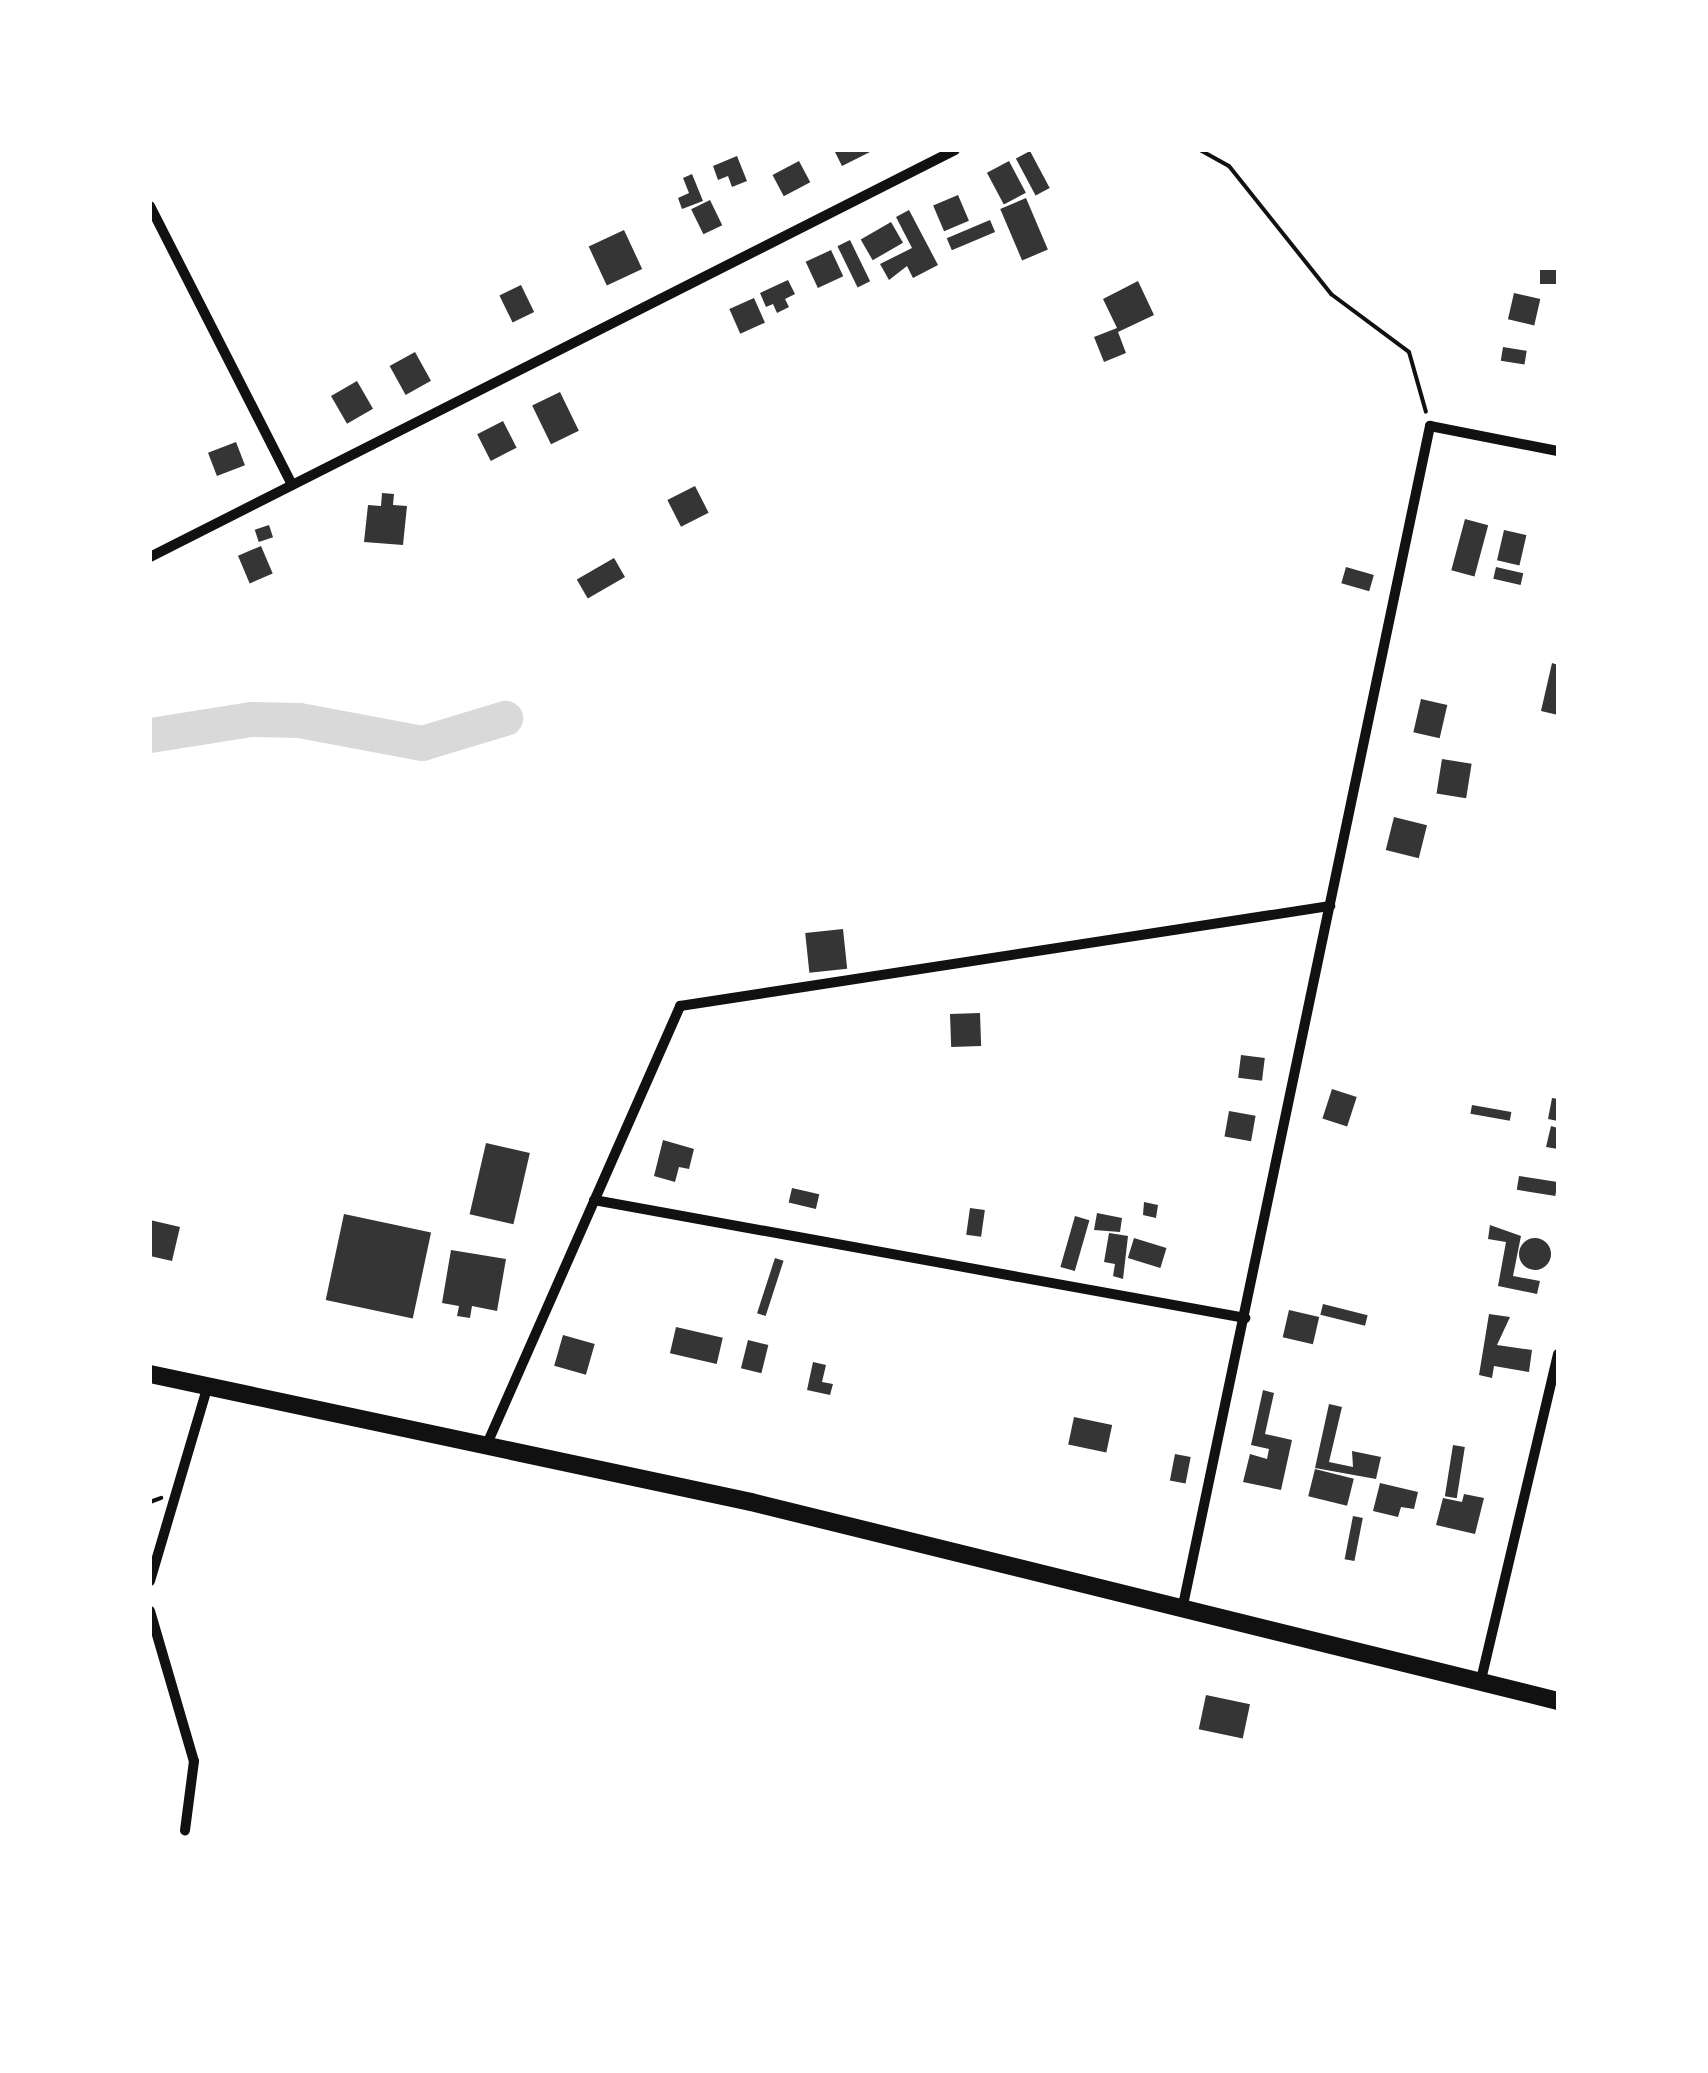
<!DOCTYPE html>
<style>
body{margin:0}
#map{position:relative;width:1708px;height:2073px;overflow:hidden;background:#fff;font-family:Ubuntu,sans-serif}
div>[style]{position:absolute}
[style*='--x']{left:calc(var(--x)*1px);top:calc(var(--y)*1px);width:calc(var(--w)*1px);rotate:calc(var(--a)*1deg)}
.river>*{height:35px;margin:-17.5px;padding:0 17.5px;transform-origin:17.5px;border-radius:17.5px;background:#d9d9d9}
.building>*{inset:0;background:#353535;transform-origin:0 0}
.round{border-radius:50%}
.path>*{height:4px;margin:-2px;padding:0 2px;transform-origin:2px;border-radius:2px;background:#111}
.minor>*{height:10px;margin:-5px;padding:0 5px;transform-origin:5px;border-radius:5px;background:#111}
.trunk>*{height:18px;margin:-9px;padding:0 9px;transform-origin:9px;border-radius:9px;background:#111}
span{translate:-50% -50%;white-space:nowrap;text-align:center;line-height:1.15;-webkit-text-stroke:10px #fff;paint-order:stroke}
.frame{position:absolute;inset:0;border:152px solid #fff;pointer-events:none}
</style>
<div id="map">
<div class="river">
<div style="--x:150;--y:735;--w:102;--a:-9"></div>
<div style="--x:251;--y:719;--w:48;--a:1.2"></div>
<div style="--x:299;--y:720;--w:125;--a:10.6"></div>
<div style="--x:422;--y:743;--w:87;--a:-16.8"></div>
</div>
<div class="building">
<div style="clip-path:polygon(834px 150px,874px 150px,842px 166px)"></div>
<div style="left:1030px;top:151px;width:42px;height:16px;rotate:62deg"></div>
<div style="clip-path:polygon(737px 156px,747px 181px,732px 187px,728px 176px,718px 180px,713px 166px)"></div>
<div style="left:799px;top:161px;width:24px;height:30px;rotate:62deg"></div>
<div style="left:1009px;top:161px;width:36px;height:25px;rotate:62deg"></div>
<div style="clip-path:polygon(692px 174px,703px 201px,682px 209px,678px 198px,689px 193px,683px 178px)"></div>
<div style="left:958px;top:195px;width:28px;height:27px;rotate:67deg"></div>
<div style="left:1026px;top:198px;width:56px;height:28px;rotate:67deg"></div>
<div style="left:710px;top:200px;width:28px;height:21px;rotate:64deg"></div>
<div style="clip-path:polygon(909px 210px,938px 265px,913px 278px,907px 266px,889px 280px,880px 264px,912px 248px,896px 217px)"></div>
<div style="left:990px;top:220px;width:13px;height:47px;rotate:67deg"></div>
<div style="left:891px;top:222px;width:24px;height:35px;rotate:60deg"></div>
<div style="left:624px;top:230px;width:43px;height:39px;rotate:65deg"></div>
<div style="left:850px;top:240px;width:46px;height:14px;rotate:64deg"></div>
<div style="left:831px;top:250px;width:29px;height:28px;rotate:65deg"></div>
<div style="left:1558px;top:270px;width:14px;height:18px;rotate:90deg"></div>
<div style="clip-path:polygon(788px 280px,795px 294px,785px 299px,789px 307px,777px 313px,773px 304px,766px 307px,760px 293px)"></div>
<div style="clip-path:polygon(1138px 281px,1154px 315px,1118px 332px,1126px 353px,1104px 362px,1094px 337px,1117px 328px,1103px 299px)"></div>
<div style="left:521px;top:285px;width:30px;height:24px;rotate:64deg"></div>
<div style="left:1514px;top:293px;width:27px;height:27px;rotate:13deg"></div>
<div style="left:754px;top:298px;width:27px;height:27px;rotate:66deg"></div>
<div style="left:1503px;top:347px;width:24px;height:14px;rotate:9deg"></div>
<div style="left:415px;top:352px;width:33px;height:29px;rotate:61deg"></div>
<div style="left:357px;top:381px;width:32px;height:30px;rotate:60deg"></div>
<div style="left:560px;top:392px;width:43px;height:31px;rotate:64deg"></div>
<div style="left:503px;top:421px;width:30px;height:29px;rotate:63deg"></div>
<div style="left:236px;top:442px;width:25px;height:30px;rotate:69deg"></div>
<div style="left:695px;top:486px;width:30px;height:31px;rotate:63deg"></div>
<div style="clip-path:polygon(382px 493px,394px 494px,393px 505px,407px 506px,403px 545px,364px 542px,368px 505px,381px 506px)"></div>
<div style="left:1465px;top:519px;width:24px;height:53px;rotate:15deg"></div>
<div style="left:269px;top:525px;width:13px;height:15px;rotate:72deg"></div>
<div style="left:1504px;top:530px;width:23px;height:31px;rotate:13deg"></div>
<div style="left:261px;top:546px;width:30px;height:25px;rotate:67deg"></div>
<div style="left:614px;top:558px;width:22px;height:43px;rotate:60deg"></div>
<div style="left:1346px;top:567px;width:29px;height:17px;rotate:16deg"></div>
<div style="left:1496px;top:567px;width:28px;height:12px;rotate:13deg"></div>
<div style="clip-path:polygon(1552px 663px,1558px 665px,1558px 715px,1541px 711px)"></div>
<div style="left:1421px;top:699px;width:27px;height:34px;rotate:13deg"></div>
<div style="left:1442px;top:759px;width:30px;height:35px;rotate:9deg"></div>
<div style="left:1394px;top:817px;width:34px;height:34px;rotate:14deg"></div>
<div style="left:843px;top:929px;width:40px;height:38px;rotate:84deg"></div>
<div style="left:980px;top:1013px;width:33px;height:30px;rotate:88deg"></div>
<div style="left:1241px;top:1055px;width:24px;height:23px;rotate:7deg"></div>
<div style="left:1332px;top:1089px;width:26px;height:31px;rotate:18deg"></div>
<div style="clip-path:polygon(1552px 1098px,1558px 1099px,1558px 1121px,1548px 1119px)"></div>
<div style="left:1472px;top:1105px;width:40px;height:9px;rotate:10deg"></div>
<div style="left:1229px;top:1111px;width:27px;height:26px;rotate:10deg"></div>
<div style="clip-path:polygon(1551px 1126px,1558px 1128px,1558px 1149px,1546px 1147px)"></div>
<div style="clip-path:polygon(663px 1140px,694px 1149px,689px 1169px,679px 1167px,675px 1182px,654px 1176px)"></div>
<div style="left:486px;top:1143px;width:45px;height:73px;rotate:13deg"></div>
<div style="left:1519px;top:1176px;width:39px;height:14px;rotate:9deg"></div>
<div style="left:792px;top:1188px;width:28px;height:15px;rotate:13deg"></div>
<div style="clip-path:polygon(1144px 1202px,1158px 1205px,1156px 1218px,1143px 1215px)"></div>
<div style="left:970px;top:1208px;width:15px;height:27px;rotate:8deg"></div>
<div style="clip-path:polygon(1097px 1213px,1122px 1218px,1120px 1232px,1094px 1230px)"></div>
<div style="left:344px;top:1214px;width:89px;height:88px;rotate:12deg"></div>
<div style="left:1075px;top:1216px;width:15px;height:53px;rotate:16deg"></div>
<div style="clip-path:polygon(150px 1220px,180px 1227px,172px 1261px,150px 1256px)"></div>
<div style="clip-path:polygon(1490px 1225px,1521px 1236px,1513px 1276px,1540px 1281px,1537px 1294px,1498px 1286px,1506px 1242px,1488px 1239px)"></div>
<div style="clip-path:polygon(1109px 1233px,1128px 1236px,1123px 1279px,1113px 1276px,1115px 1264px,1104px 1262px)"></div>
<div class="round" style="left:1519px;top:1238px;width:32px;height:32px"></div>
<div style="left:1134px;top:1238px;width:34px;height:21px;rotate:17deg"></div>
<div style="clip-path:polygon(451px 1250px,506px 1259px,497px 1311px,472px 1306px,470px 1318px,457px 1316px,459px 1306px,442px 1303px)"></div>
<div style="left:775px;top:1258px;width:9px;height:58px;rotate:18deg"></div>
<div style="left:1323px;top:1304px;width:46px;height:11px;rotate:14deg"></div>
<div style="left:1289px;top:1310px;width:31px;height:28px;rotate:13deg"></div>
<div style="clip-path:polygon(1489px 1314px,1510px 1317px,1497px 1345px,1532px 1350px,1529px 1372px,1494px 1366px,1492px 1378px,1479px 1375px)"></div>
<div style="left:676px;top:1327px;width:48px;height:27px;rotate:13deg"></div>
<div style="left:563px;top:1335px;width:33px;height:32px;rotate:16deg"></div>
<div style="left:748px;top:1340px;width:21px;height:29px;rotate:14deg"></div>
<div style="clip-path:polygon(813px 1362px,826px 1365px,822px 1382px,833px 1384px,830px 1395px,807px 1390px)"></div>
<div style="clip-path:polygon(1263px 1390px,1274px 1393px,1265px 1434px,1292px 1440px,1281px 1490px,1243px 1482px,1250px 1454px,1267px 1459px,1269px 1449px,1251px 1445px)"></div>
<div style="clip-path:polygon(1329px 1404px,1342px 1407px,1329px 1462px,1353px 1467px,1352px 1451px,1381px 1457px,1376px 1479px,1315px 1468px)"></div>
<div style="left:1074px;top:1417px;width:39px;height:28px;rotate:12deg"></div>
<div style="left:1453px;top:1445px;width:12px;height:52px;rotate:9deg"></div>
<div style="left:1175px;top:1454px;width:16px;height:27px;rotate:11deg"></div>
<div style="left:1315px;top:1469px;width:40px;height:28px;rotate:14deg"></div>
<div style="clip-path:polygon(1380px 1483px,1418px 1492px,1414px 1509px,1401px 1507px,1398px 1517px,1373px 1511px)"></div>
<div style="clip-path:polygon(1464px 1494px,1484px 1498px,1475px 1534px,1436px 1525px,1443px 1498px,1462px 1502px)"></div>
<div style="left:1353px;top:1516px;width:10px;height:44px;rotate:11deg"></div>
<div style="left:1206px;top:1695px;width:45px;height:35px;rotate:12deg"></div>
</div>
<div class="path">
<div style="--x:1200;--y:150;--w:33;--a:29"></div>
<div style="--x:1229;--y:166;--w:164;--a:51.4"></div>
<div style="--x:1331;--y:294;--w:97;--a:36.6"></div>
<div style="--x:1409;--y:352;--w:62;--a:74.2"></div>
<div style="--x:150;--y:1502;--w:12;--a:-20"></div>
</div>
<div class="minor">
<div style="--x:150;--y:206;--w:313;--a:63"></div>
<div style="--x:150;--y:557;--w:902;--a:-26.82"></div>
<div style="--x:594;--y:1200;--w:662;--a:10.27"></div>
<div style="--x:487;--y:1444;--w:479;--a:-66.2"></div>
<div style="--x:680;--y:1006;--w:658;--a:-8.75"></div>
<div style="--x:150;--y:1581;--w:204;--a:-73.5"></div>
<div style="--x:1182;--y:1610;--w:1210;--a:-78.17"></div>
<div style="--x:1430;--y:426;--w:130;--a:11.1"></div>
<div style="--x:150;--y:1611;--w:156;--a:73.7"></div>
<div style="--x:194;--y:1761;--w:70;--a:97.4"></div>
<div style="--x:1480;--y:1684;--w:339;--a:-76.7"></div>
</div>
<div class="trunk">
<div style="--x:150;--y:1374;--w:614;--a:12.02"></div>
<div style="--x:751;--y:1502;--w:831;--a:13.85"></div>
</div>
<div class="frame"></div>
</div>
